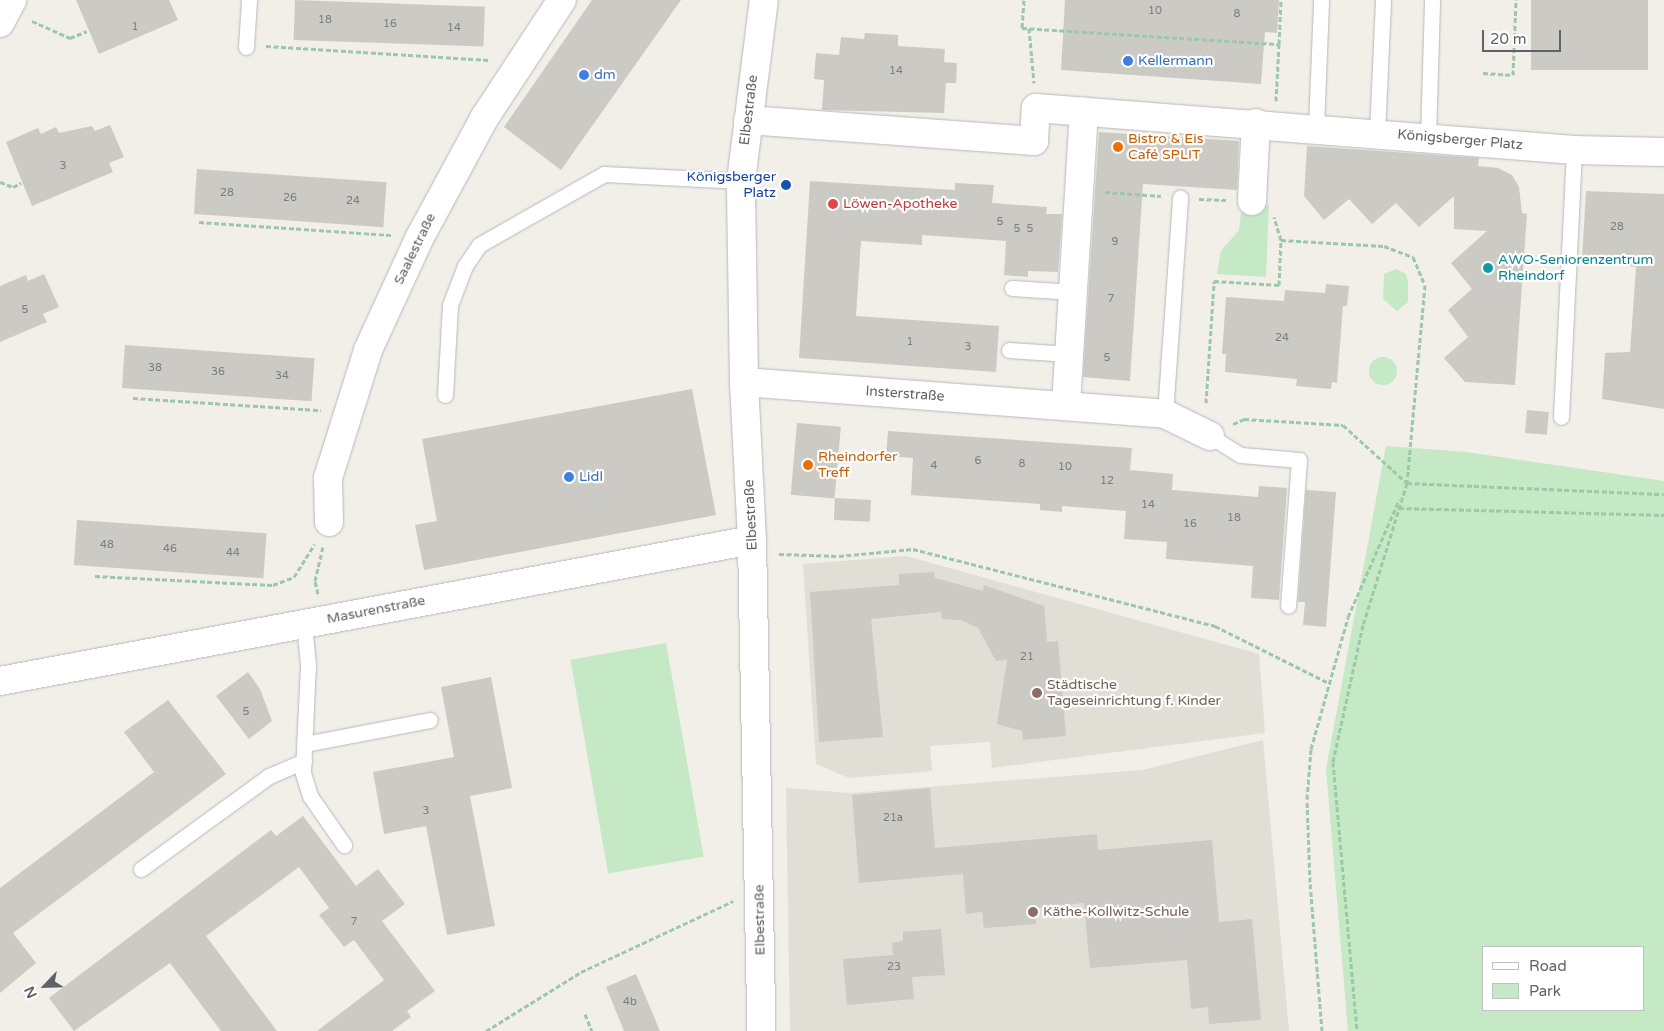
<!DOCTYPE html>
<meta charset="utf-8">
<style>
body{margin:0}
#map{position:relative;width:1664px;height:1031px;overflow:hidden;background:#f1efe8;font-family:"Varela Round",sans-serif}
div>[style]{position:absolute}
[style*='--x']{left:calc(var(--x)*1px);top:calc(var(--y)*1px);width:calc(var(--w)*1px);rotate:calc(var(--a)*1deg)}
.education>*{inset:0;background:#e1ded6}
.green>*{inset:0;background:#c5e8c5;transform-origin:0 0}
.round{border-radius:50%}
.building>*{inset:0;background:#cccac5;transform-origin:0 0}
.path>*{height:3px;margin-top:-1.5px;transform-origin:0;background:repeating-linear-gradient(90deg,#9cc7a9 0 5px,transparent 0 7.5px)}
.roads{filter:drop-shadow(0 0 1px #b5b8bc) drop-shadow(0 0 1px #b5b8bc)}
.lane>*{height:15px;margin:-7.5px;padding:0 7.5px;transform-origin:7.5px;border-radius:7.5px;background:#fff}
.street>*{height:28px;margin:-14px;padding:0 14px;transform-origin:14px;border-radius:14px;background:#fff}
.secondary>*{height:28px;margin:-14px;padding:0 14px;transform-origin:14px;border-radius:14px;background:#fff}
.dots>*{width:14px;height:14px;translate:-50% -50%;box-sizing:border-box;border:2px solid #fff;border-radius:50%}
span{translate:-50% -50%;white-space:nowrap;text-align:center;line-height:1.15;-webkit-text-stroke:4.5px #fff;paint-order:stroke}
.number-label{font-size:11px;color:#7a7d7f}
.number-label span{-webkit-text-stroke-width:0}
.shop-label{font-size:14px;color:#366cbe}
.left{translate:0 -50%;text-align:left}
.street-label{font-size:14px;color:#5f6368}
.food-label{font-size:14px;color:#c56008}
.transit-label{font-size:14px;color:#164399}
.right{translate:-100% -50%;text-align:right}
.health-label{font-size:14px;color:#be3a42}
.culture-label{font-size:14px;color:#0d838f}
.education-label{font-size:14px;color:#785e54}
.legend{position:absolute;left:1482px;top:946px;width:162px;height:65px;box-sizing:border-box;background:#fff;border:1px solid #bfc1c3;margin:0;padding:6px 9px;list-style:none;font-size:15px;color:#5f6368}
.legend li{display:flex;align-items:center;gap:10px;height:25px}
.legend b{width:25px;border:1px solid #bfc1c3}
.north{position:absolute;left:20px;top:961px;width:50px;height:50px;-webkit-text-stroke:4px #fff;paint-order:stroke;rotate:246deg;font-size:14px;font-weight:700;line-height:20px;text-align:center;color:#5f6368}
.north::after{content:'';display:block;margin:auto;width:18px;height:22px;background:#5f6368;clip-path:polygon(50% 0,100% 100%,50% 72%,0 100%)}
.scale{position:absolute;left:1482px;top:30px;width:79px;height:22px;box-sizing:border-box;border:2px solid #5f6368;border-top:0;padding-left:6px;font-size:15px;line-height:18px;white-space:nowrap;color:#5f6368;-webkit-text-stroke:4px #fff;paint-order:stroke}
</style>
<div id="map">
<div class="education">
<div style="clip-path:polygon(906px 556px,1259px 654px,1265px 733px,992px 768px,990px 742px,930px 746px,932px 771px,849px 778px,816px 764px,803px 564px)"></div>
<div style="clip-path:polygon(1263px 740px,1289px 1031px,790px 1031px,786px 788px,851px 793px,1142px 770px)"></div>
</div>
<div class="green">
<div style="clip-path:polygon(1242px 205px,1269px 205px,1266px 277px,1217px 274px,1221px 251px,1239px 230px)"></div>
<div style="clip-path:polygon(1396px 269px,1406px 274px,1408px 282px,1408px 302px,1397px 311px,1383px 299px,1384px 274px)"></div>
<div class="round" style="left:1369px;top:357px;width:28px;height:28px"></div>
<div style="clip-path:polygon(evenodd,1386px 446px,1466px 452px,1664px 481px,1664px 1031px,1348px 1031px,1326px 769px,1386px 446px,1483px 947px,1643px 947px,1643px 1010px,1483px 1010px,1483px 947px)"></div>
<div style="left:666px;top:643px;width:217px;height:97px;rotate:80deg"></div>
</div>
<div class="building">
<div style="clip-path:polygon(76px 0,169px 0,178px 20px,99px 54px)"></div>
<div style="left:295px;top:0;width:190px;height:40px;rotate:2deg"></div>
<div style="clip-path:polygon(592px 0,681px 0,561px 170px,504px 127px)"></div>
<div style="clip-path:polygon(1065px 0,1279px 0,1277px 33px,1265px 32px,1261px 84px,1061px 70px)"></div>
<div style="left:1531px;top:0;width:117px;height:70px"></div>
<div style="clip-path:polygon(865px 33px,898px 35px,898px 46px,945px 49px,944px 62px,957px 63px,956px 83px,946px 83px,944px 113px,822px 110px,824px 80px,814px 79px,816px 53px,839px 55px,841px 37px,864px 39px)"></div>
<div style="clip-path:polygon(110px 125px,124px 157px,109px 163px,113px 172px,32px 206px,6px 142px,38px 128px,41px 134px,56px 127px,59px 133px,92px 126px,95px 131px)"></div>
<div style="clip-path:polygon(1099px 132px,1239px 141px,1237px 190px,1143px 184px,1130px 381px,1083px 377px)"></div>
<div style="clip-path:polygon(1307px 146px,1479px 158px,1478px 166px,1498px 168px,1512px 175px,1519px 187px,1522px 213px,1527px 214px,1515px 385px,1465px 382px,1444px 358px,1468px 337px,1448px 310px,1472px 289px,1451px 263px,1487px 231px,1454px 229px,1454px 196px,1419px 227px,1396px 203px,1372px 224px,1349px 199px,1324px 220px,1304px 196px)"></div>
<div style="left:197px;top:169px;width:190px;height:45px;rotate:4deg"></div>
<div style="clip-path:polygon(810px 181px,955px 190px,955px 183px,994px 185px,992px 203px,1047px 207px,1046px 214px,1062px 214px,1058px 272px,1028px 271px,1028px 277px,1004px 275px,1006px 241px,922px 235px,922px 245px,861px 241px,856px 316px,999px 326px,996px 372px,799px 358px)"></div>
<div style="clip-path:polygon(1586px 191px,1664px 194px,1664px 409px,1602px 399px,1605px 353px,1630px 352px,1636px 267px,1582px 259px)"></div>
<div style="clip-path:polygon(44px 274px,59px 307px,43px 314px,47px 322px,0 342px,0 286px,26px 275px,28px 281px)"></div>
<div style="clip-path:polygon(1326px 284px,1349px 286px,1347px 306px,1343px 306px,1337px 383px,1332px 382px,1331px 389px,1296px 386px,1297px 379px,1225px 372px,1226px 354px,1222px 354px,1226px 297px,1284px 301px,1285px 290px,1325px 293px)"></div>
<div style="left:125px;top:345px;width:190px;height:43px;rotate:4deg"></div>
<div style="clip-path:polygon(692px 389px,716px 515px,424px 570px,415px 525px,437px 521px,422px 439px)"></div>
<div style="left:1527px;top:410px;width:22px;height:23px;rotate:5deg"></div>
<div style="left:797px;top:423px;width:44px;height:72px;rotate:5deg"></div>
<div style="clip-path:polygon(888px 431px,1132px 448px,1130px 470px,1173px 474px,1172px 490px,1258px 497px,1259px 486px,1287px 488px,1279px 600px,1251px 598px,1253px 566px,1166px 559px,1167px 542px,1124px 539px,1126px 511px,1062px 506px,1062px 512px,1040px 510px,1040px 504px,911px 495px,913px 458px,886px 456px)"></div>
<div style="clip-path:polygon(1306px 490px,1336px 492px,1326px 627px,1303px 625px,1305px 602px,1298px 602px)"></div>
<div style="left:835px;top:498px;width:36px;height:22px;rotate:3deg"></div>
<div style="left:77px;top:520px;width:190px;height:45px;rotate:4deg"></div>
<div style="clip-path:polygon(934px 572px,935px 578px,983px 591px,984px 585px,1044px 606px,1047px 642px,1058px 641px,1066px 736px,1023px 740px,1022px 731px,997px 724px,1007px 660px,996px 661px,978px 628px,961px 620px,942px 619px,941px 612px,871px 619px,883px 737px,819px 742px,810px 592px,899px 585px,899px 574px)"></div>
<div style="clip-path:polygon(248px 672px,260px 689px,272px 721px,249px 739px,216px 696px)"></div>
<div style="clip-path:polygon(491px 677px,512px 788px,470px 796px,495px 926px,447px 935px,426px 826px,384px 834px,373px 772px,454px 757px,441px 687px)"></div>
<div style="clip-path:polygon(168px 700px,226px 774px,13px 933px,36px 963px,0 993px,0 888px,154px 772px,124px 732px)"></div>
<div style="clip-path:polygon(930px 788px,935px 848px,1097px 834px,1098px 850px,1212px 840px,1219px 922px,1252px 919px,1261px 1020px,1209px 1024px,1208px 1007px,1191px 1009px,1187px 960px,1090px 968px,1084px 903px,1035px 908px,1036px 924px,984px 928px,982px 912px,966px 914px,963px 874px,859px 883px,852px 795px)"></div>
<div style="clip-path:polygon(303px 816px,356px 886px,378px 869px,405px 904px,382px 921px,435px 991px,407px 1011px,411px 1017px,392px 1031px,317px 1031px,384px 980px,354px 940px,344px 947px,319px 915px,329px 908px,299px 867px,206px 936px,277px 1031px,221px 1031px,170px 963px,74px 1031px,49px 998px,271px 830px,276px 836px)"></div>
<div style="clip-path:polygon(941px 929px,945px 975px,912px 977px,914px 999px,847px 1005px,843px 959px,893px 955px,892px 943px,903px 941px,903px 932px)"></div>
<div style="clip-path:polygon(636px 974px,660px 1031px,624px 1031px,606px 987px)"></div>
</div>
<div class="path">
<div style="--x:1024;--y:0;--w:28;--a:94"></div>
<div style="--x:1022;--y:28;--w:257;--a:3.6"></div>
<div style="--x:1279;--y:44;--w:44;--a:-87.4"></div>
<div style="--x:32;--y:21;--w:42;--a:24.1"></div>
<div style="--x:70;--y:38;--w:18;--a:-22"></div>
<div style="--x:1029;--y:28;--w:55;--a:84.8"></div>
<div style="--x:266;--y:46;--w:223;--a:3.6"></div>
<div style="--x:1483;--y:73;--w:30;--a:4"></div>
<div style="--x:1513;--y:75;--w:75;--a:-87.7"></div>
<div style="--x:1276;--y:101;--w:57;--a:-87"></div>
<div style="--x:0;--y:182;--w:14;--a:21"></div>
<div style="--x:13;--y:187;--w:9;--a:-27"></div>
<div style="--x:1105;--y:192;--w:56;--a:4.1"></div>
<div style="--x:1199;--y:199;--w:27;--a:2"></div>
<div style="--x:199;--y:222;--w:193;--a:3.9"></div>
<div style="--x:1281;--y:240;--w:103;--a:3.3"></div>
<div style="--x:1384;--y:246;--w:31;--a:21"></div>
<div style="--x:1413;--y:257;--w:30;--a:67"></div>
<div style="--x:1425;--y:285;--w:199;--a:95.2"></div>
<div style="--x:1407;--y:483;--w:149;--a:107.2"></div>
<div style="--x:1363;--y:625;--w:140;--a:102.4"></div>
<div style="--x:1333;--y:762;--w:270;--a:84.9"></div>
<div style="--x:133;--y:398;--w:188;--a:3.7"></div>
<div style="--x:1206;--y:403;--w:122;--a:-86.2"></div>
<div style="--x:1214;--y:281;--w:65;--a:3.5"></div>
<div style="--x:1279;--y:285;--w:45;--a:-87.5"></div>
<div style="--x:1281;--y:240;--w:24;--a:-107"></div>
<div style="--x:1233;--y:424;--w:12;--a:-24"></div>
<div style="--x:1244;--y:419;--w:99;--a:3.5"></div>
<div style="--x:1343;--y:425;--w:86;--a:42.2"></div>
<div style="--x:1407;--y:483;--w:257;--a:2.5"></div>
<div style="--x:1399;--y:508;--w:265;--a:1.5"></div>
<div style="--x:779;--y:554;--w:60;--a:1.9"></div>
<div style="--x:839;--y:556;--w:74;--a:-5.4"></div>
<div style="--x:913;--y:549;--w:312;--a:14.3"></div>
<div style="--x:1215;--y:626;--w:127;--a:26.6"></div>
<div style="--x:95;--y:576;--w:178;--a:2.9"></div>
<div style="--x:273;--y:585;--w:22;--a:-21"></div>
<div style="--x:294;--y:577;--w:39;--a:-58"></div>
<div style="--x:318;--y:594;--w:13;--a:-103"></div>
<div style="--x:315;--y:581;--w:35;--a:-77"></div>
<div style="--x:585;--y:1014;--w:18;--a:68"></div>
<div style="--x:486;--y:1031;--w:112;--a:-31.8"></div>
<div style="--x:581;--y:972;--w:168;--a:-25"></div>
<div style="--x:1322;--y:1031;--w:149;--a:-94.6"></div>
<div style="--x:1310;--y:882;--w:83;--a:-92.1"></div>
<div style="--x:1307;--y:799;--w:50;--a:-85.4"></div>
<div style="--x:1311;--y:749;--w:137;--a:-74.3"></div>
<div style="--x:1348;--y:617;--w:128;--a:-66.4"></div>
</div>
<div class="roads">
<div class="lane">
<div style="--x:246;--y:47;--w:47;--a:-86.3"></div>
<div style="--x:1316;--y:127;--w:127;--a:-87.7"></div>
<div style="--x:1377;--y:133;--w:133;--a:-87.4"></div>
<div style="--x:1428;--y:137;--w:137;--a:-88.3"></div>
<div style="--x:1012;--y:288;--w:61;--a:3.8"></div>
<div style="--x:1009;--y:350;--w:60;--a:3.8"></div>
<div style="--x:445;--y:395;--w:90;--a:-86.8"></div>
<div style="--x:450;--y:305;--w:42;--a:-69"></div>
<div style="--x:465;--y:266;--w:25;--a:-56"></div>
<div style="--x:479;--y:245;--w:144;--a:-29.6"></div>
<div style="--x:604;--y:174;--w:137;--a:2.9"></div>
<div style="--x:1165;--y:414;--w:217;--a:-86"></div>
<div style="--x:1561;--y:417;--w:267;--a:-87.2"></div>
<div style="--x:1210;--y:436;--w:36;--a:32"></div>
<div style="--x:1241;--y:455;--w:58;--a:4.9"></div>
<div style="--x:1299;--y:460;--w:146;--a:94.3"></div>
<div style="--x:304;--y:624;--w:41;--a:84.4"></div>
<div style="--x:308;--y:665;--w:108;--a:92.7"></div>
<div style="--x:303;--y:773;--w:24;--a:73"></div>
<div style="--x:310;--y:796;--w:60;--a:55.2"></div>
<div style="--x:305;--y:744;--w:127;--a:-10.9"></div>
<div style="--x:141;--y:869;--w:158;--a:-36"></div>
<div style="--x:269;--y:776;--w:38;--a:-23"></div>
</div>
<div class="street">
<div style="--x:0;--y:23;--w:26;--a:-62"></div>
<div style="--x:748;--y:120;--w:287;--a:4.2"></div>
<div style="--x:1034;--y:141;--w:33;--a:-87"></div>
<div style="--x:1036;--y:108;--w:540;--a:4.46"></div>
<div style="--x:1574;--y:150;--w:90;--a:1.3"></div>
<div style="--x:1252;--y:201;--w:78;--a:-87.1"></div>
<div style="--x:744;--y:382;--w:422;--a:4.3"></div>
<div style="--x:1165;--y:414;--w:50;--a:26.1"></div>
<div style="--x:1066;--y:405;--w:294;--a:-86.5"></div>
<div style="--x:329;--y:522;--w:44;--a:-91.3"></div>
<div style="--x:328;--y:478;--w:134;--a:-72.6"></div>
<div style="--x:368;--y:350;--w:124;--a:-65.3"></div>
<div style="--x:420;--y:237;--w:136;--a:-61.6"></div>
<div style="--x:485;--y:117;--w:140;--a:-56.7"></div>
<div style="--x:752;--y:540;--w:491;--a:88.9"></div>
</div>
<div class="secondary">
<div style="--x:0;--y:681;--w:765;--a:-10.62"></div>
<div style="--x:752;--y:540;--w:158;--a:-92.9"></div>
<div style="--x:744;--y:382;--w:201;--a:-90.9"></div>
<div style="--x:741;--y:181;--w:182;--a:-82.8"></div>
</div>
</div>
<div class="dots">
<div style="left:1128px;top:61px;background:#3f7fe0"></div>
<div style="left:584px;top:75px;background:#3f7fe0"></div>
<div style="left:1118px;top:147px;background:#e8710a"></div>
<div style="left:786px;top:185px;background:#1a4fb4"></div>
<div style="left:833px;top:204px;background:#e0444e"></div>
<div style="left:1488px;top:268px;background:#0f9aa8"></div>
<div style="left:808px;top:465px;background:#e8710a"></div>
<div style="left:569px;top:477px;background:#3f7fe0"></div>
<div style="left:1037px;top:693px;background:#8d6e63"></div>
<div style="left:1033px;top:912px;background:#8d6e63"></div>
</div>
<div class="number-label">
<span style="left:1155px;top:11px">10</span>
<span style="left:1237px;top:14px">8</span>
<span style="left:325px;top:20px">18</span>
<span style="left:390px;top:24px">16</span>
<span style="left:135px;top:27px">1</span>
<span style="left:454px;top:28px">14</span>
<span style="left:896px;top:71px">14</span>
<span style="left:63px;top:166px">3</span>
<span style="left:227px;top:193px">28</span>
<span style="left:290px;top:198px">26</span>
<span style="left:353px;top:201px">24</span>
<span style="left:1000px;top:222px">5</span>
<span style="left:1617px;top:227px">28</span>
<span style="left:1017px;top:229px">5</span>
<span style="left:1030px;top:229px">5</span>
<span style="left:1115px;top:242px">9</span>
<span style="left:1111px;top:299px">7</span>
<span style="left:25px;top:310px">5</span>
<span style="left:1282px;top:338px">24</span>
<span style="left:910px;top:342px">1</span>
<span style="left:968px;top:347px">3</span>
<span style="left:1107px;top:358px">5</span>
<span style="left:155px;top:368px">38</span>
<span style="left:218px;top:372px">36</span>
<span style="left:282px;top:376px">34</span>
<span style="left:978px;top:461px">6</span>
<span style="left:1022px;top:464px">8</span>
<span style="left:934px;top:466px">4</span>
<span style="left:1065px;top:467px">10</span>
<span style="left:1107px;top:481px">12</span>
<span style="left:1148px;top:505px">14</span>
<span style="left:1234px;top:518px">18</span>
<span style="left:1190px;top:524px">16</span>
<span style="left:107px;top:545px">48</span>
<span style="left:170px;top:549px">46</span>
<span style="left:233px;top:553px">44</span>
<span style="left:1027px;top:657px">21</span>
<span style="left:246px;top:712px">5</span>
<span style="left:426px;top:811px">3</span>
<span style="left:893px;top:818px">21a</span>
<span style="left:354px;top:922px">7</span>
<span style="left:894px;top:967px">23</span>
<span style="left:630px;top:1002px">4b</span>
</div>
<div class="shop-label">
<span class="left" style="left:1138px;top:61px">Kellermann</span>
<span class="left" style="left:594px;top:75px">dm</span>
<span class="left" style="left:579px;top:477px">Lidl</span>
</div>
<div class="street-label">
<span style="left:749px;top:110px;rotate:-83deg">Elbestraße</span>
<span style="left:1460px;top:140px;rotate:5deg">Königsberger Platz</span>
<span style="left:415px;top:249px;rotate:-64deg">Saalestraße</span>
<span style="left:905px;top:394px;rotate:4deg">Insterstraße</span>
<span style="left:751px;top:515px;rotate:-93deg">Elbestraße</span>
<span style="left:376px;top:610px;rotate:-11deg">Masurenstraße</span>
<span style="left:760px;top:920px;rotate:-91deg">Elbestraße</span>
</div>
<div class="food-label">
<span class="left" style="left:1128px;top:147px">Bistro &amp; Eis<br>Café SPLIT</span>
<span class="left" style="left:818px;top:465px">Rheindorfer<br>Treff</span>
</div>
<div class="transit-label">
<span class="right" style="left:776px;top:185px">Königsberger<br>Platz</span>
</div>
<div class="health-label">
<span class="left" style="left:843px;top:204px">Löwen-Apotheke</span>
</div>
<div class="culture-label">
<span class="left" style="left:1498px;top:268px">AWO-Seniorenzentrum<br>Rheindorf</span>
</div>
<div class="education-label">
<span class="left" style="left:1047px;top:693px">Städtische<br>Tageseinrichtung f. Kinder</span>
<span class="left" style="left:1043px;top:912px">Käthe-Kollwitz-Schule</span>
</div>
<ul class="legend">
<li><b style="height:6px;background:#fff"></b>Road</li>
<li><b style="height:14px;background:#c5e8c5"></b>Park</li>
</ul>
<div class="north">N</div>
<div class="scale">20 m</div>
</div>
